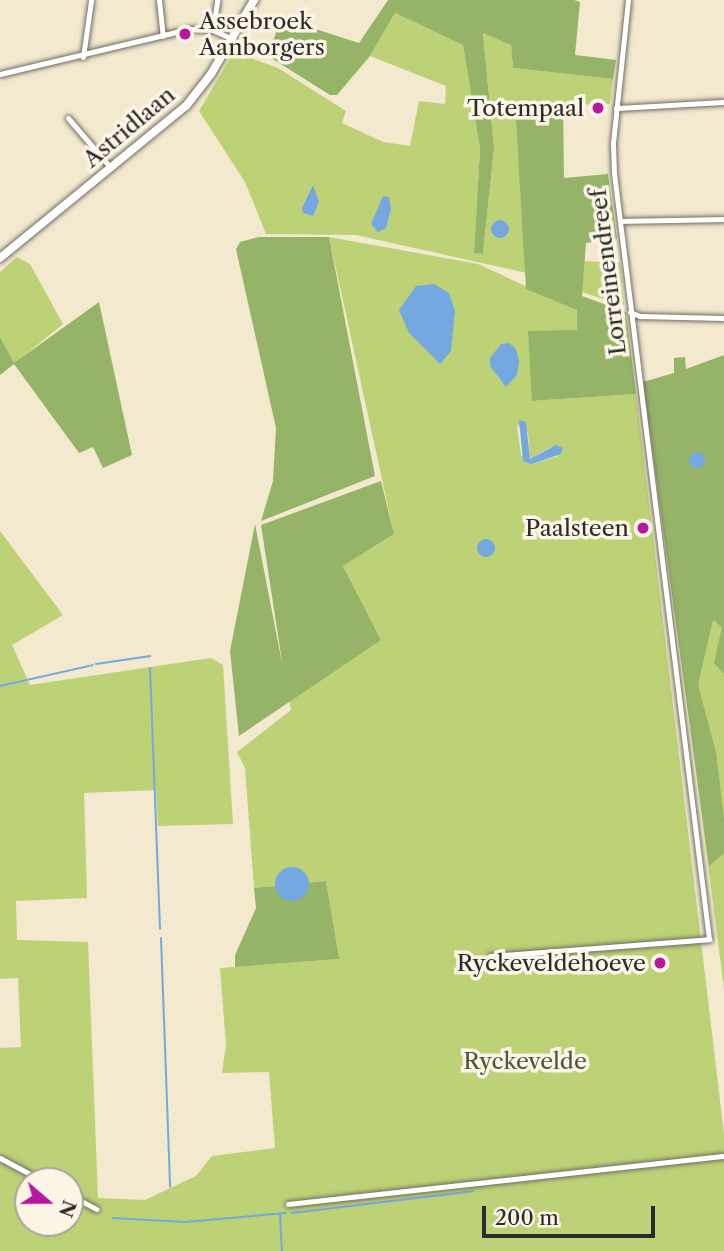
<!DOCTYPE html>
<style>
body{margin:0}
#map{position:relative;width:724px;height:1251px;overflow:hidden;background:#f2e9ce;font-family:"Libre Caslon Text",serif}
div>[style]{position:absolute}
[style*='--x']{left:calc(var(--x)*1px);top:calc(var(--y)*1px);width:calc(var(--w)*1px);rotate:calc(var(--a)*1deg)}
.green>*{inset:0;background:#bdd276}
.forest>*{inset:0;background:#96b467}
.water>*{inset:0;background:#75a8e1}
.round{border-radius:50%}
.stream>*{height:2px;margin:-1px;padding:0 1px;transform-origin:1px;border-radius:1px;background:#75a8e1}
.roads{filter:drop-shadow(0 0 2px #716e64) drop-shadow(0 0 2px #716e64)}
.street>*{height:5px;margin:-2.5px;padding:0 2.5px;transform-origin:2.5px;border-radius:2.5px;background:#fff}
.secondary>*{height:8px;margin:-4px;padding:0 4px;transform-origin:4px;border-radius:4px;background:#fff}
.dots>*{width:19px;height:19px;translate:-50% -50%;box-sizing:border-box;border:4px solid #fcf5e5;border-radius:50%}
span{translate:-50% -50%;white-space:nowrap;text-align:center;line-height:1.15;-webkit-text-stroke:7px #fcf5e5;paint-order:stroke}
.poi-label{font-size:23px;color:#2b2b2b}
.left{translate:0 -50%;text-align:left}
.right{translate:-100% -50%;text-align:right}
.street-label{font-size:23px;color:#2b2b2b}
.park-label{font-size:23px;color:#50553e}
.north{position:absolute;left:14px;top:1167px;width:70px;height:70px;box-sizing:border-box;background:#fcf5e5;border:2px solid #a8a49b;border-radius:50%;rotate:110deg;font-size:19px;font-weight:700;line-height:28px;text-align:center;color:#2b2b2b}
.north::after{content:'';display:block;margin:auto;width:24px;height:32px;background:#b5179e;clip-path:polygon(50% 0,100% 100%,50% 72%,0 100%)}
.scale{position:absolute;left:482px;top:1206px;width:173px;height:32px;box-sizing:border-box;border:4px solid #2b2b2b;border-top:0;padding-left:9px;font-size:21px;line-height:24px;white-space:nowrap;color:#2b2b2b;-webkit-text-stroke:5px #fcf5e5;paint-order:stroke}
</style>
<div id="map">
<div class="green">
<div style="clip-path:polygon(395px 13px,463px 45px,480px 149px,474px 252px,483px 254px,494px 148px,483px 33px,511px 44px,513px 68px,613px 79px,610px 104px,515px 106px,527px 273px,356px 235px,266px 234px,245px 182px,199px 111px,234px 52px,278px 68px,346px 111px,342px 123px,383px 142px,410px 146px,419px 101px,445px 104px,446px 86px,370px 56px)"></div>
<div style="clip-path:polygon(evenodd,329px 237px,478px 264px,577px 310px,577px 330px,532px 401px,636px 394px,724px 1134px,724px 1251px,0 1251px,0 1048px,21px 1047px,18px 978px,0 979px,0 531px,63px 615px,12px 645px,30px 685px,211px 658px,223px 665px,233px 824px,158px 826px,156px 790px,84px 793px,87px 898px,16px 901px,17px 940px,88px 942px,98px 1198px,145px 1200px,196px 1176px,212px 1156px,275px 1148px,269px 1072px,222px 1073px,226px 1045px,220px 968px,338px 959px,326px 881px,254px 888px,245px 768px,237px 752px,291px 710px,289px 699px,381px 640px,343px 566px,394px 534px,329px 237px,517px 425px,528px 433px,530px 459px,551px 447px,558px 456px,532px 464px,521px 455px,517px 425px,329px 237px,28px 1181px,70px 1181px,70px 1223px,28px 1223px,28px 1181px)"></div>
<div style="clip-path:polygon(17px 257px,30px 264px,63px 324px,14px 364px,0 337px,0 272px)"></div>
<div style="clip-path:polygon(584px 261px,620px 263px,624px 306px,582px 292px)"></div>
<div style="clip-path:polygon(724px 543px,724px 989px,667px 544px)"></div>
</div>
<div class="forest">
<div style="clip-path:polygon(388px 0,574px 0,580px 2px,575px 55px,616px 60px,613px 79px,513px 68px,511px 45px,483px 33px,494px 148px,483px 254px,474px 253px,480px 149px,463px 45px,395px 13px,370px 56px,337px 95px,330px 95px,268px 56px,281px 18px,359px 43px)"></div>
<div style="clip-path:polygon(563px 103px,564px 178px,608px 174px,617px 239px,586px 243px,582px 296px,626px 312px,636px 394px,532px 401px,528px 331px,577px 330px,577px 310px,526px 289px,515px 105px)"></div>
<div style="clip-path:polygon(259px 237px,329px 237px,375px 476px,261px 521px,273px 481px,276px 428px,236px 249px,240px 242px)"></div>
<div style="clip-path:polygon(99px 302px,132px 455px,103px 468px,93px 447px,79px 453px,14px 364px,0 375px,0 337px,14px 363px)"></div>
<div style="clip-path:polygon(724px 355px,724px 674px,714px 663px,722px 627px,713px 620px,698px 685px,716px 752px,724px 819px,724px 853px,709px 866px,643px 382px,674px 373px,674px 358px,685px 357px,686px 369px)"></div>
<div style="clip-path:polygon(381px 481px,394px 534px,343px 566px,381px 640px,239px 736px,230px 651px,255px 524px,283px 668px,261px 525px)"></div>
<div style="clip-path:polygon(326px 881px,339px 959px,235px 967px,235px 955px,256px 908px,254px 888px)"></div>
</div>
<div class="water">
<div style="clip-path:polygon(313px 185px,319px 202px,313px 216px,303px 213px,302px 208px)"></div>
<div style="clip-path:polygon(383px 196px,389px 197px,391px 209px,386px 228px,378px 232px,371px 224px)"></div>
<div class="round" style="left:491px;top:220px;width:18px;height:18px"></div>
<div style="clip-path:polygon(434px 284px,449px 293px,455px 311px,451px 351px,440px 364px,409px 333px,399px 310px,416px 286px)"></div>
<div style="clip-path:polygon(509px 343px,516px 349px,519px 362px,517px 375px,506px 387px,490px 366px,490px 358px,501px 344px)"></div>
<div style="clip-path:polygon(519px 420px,526px 422px,530px 459px,556px 445px,563px 448px,561px 454px,532px 464px,523px 461px)"></div>
<div class="round" style="left:689px;top:452px;width:16px;height:16px"></div>
<div class="round" style="left:477px;top:539px;width:18px;height:18px"></div>
<div class="round" style="left:275px;top:867px;width:34px;height:34px"></div>
</div>
<div class="stream">
<div style="--x:96;--y:664;--w:55;--a:-8.4"></div>
<div style="--x:150;--y:668;--w:261;--a:87.8"></div>
<div style="--x:0;--y:686;--w:95;--a:-12.7"></div>
<div style="--x:161;--y:938;--w:249;--a:87.9"></div>
<div style="--x:292;--y:1213;--w:182;--a:-6.9"></div>
<div style="--x:280;--y:1214;--w:37;--a:87"></div>
<div style="--x:113;--y:1218;--w:72;--a:3.2"></div>
<div style="--x:185;--y:1222;--w:101;--a:-5.1"></div>
</div>
<div class="roads">
<div class="street">
<div style="--x:159;--y:0;--w:36;--a:84"></div>
<div style="--x:213;--y:30;--w:30;--a:-82"></div>
<div style="--x:83;--y:57;--w:57;--a:-81.9"></div>
<div style="--x:0;--y:74;--w:194;--a:-13.4"></div>
<div style="--x:189;--y:29;--w:24;--a:2"></div>
<div style="--x:213;--y:30;--w:21;--a:25"></div>
<div style="--x:616;--y:108;--w:108;--a:-3.2"></div>
<div style="--x:68;--y:118;--w:66;--a:49.3"></div>
<div style="--x:620;--y:221;--w:104;--a:-1.1"></div>
<div style="--x:630;--y:312;--w:11;--a:22"></div>
<div style="--x:640;--y:316;--w:84;--a:1.4"></div>
<div style="--x:490;--y:956;--w:220;--a:-4.4"></div>
<div style="--x:709;--y:939;--w:772;--a:-97.07"></div>
<div style="--x:614;--y:173;--w:30;--a:-92"></div>
<div style="--x:613;--y:143;--w:144;--a:-84"></div>
<div style="--x:0;--y:1158;--w:49;--a:28.1"></div>
<div style="--x:70;--y:1195;--w:30;--a:28"></div>
<div style="--x:288;--y:1204;--w:439;--a:-6.3"></div>
</div>
<div class="secondary">
<div style="--x:0;--y:258;--w:240;--a:-39.3"></div>
<div style="--x:186;--y:106;--w:41;--a:-52"></div>
<div style="--x:211;--y:74;--w:86;--a:-59.8"></div>
</div>
</div>
<div class="dots">
<div style="left:185px;top:34px;background:#b5179e"></div>
<div style="left:598px;top:108px;background:#b5179e"></div>
<div style="left:643px;top:528px;background:#b5179e"></div>
<div style="left:660px;top:963px;background:#b5179e"></div>
</div>
<div class="poi-label">
<span class="left" style="left:199px;top:34px">Assebroek<br>Aanborgers</span>
<span class="right" style="left:584px;top:108px">Totempaal</span>
<span class="right" style="left:629px;top:528px">Paalsteen</span>
<span class="right" style="left:646px;top:963px">Ryckeveldehoeve</span>
</div>
<div class="street-label">
<span style="left:129px;top:127px;rotate:-40deg">Astridlaan</span>
<span style="left:608px;top:272px;rotate:-97deg">Lorreinendreef</span>
</div>
<div class="park-label">
<span style="left:525px;top:1061px">Ryckevelde</span>
</div>
<div class="north">N</div>
<div class="scale">200 m</div>
</div>
